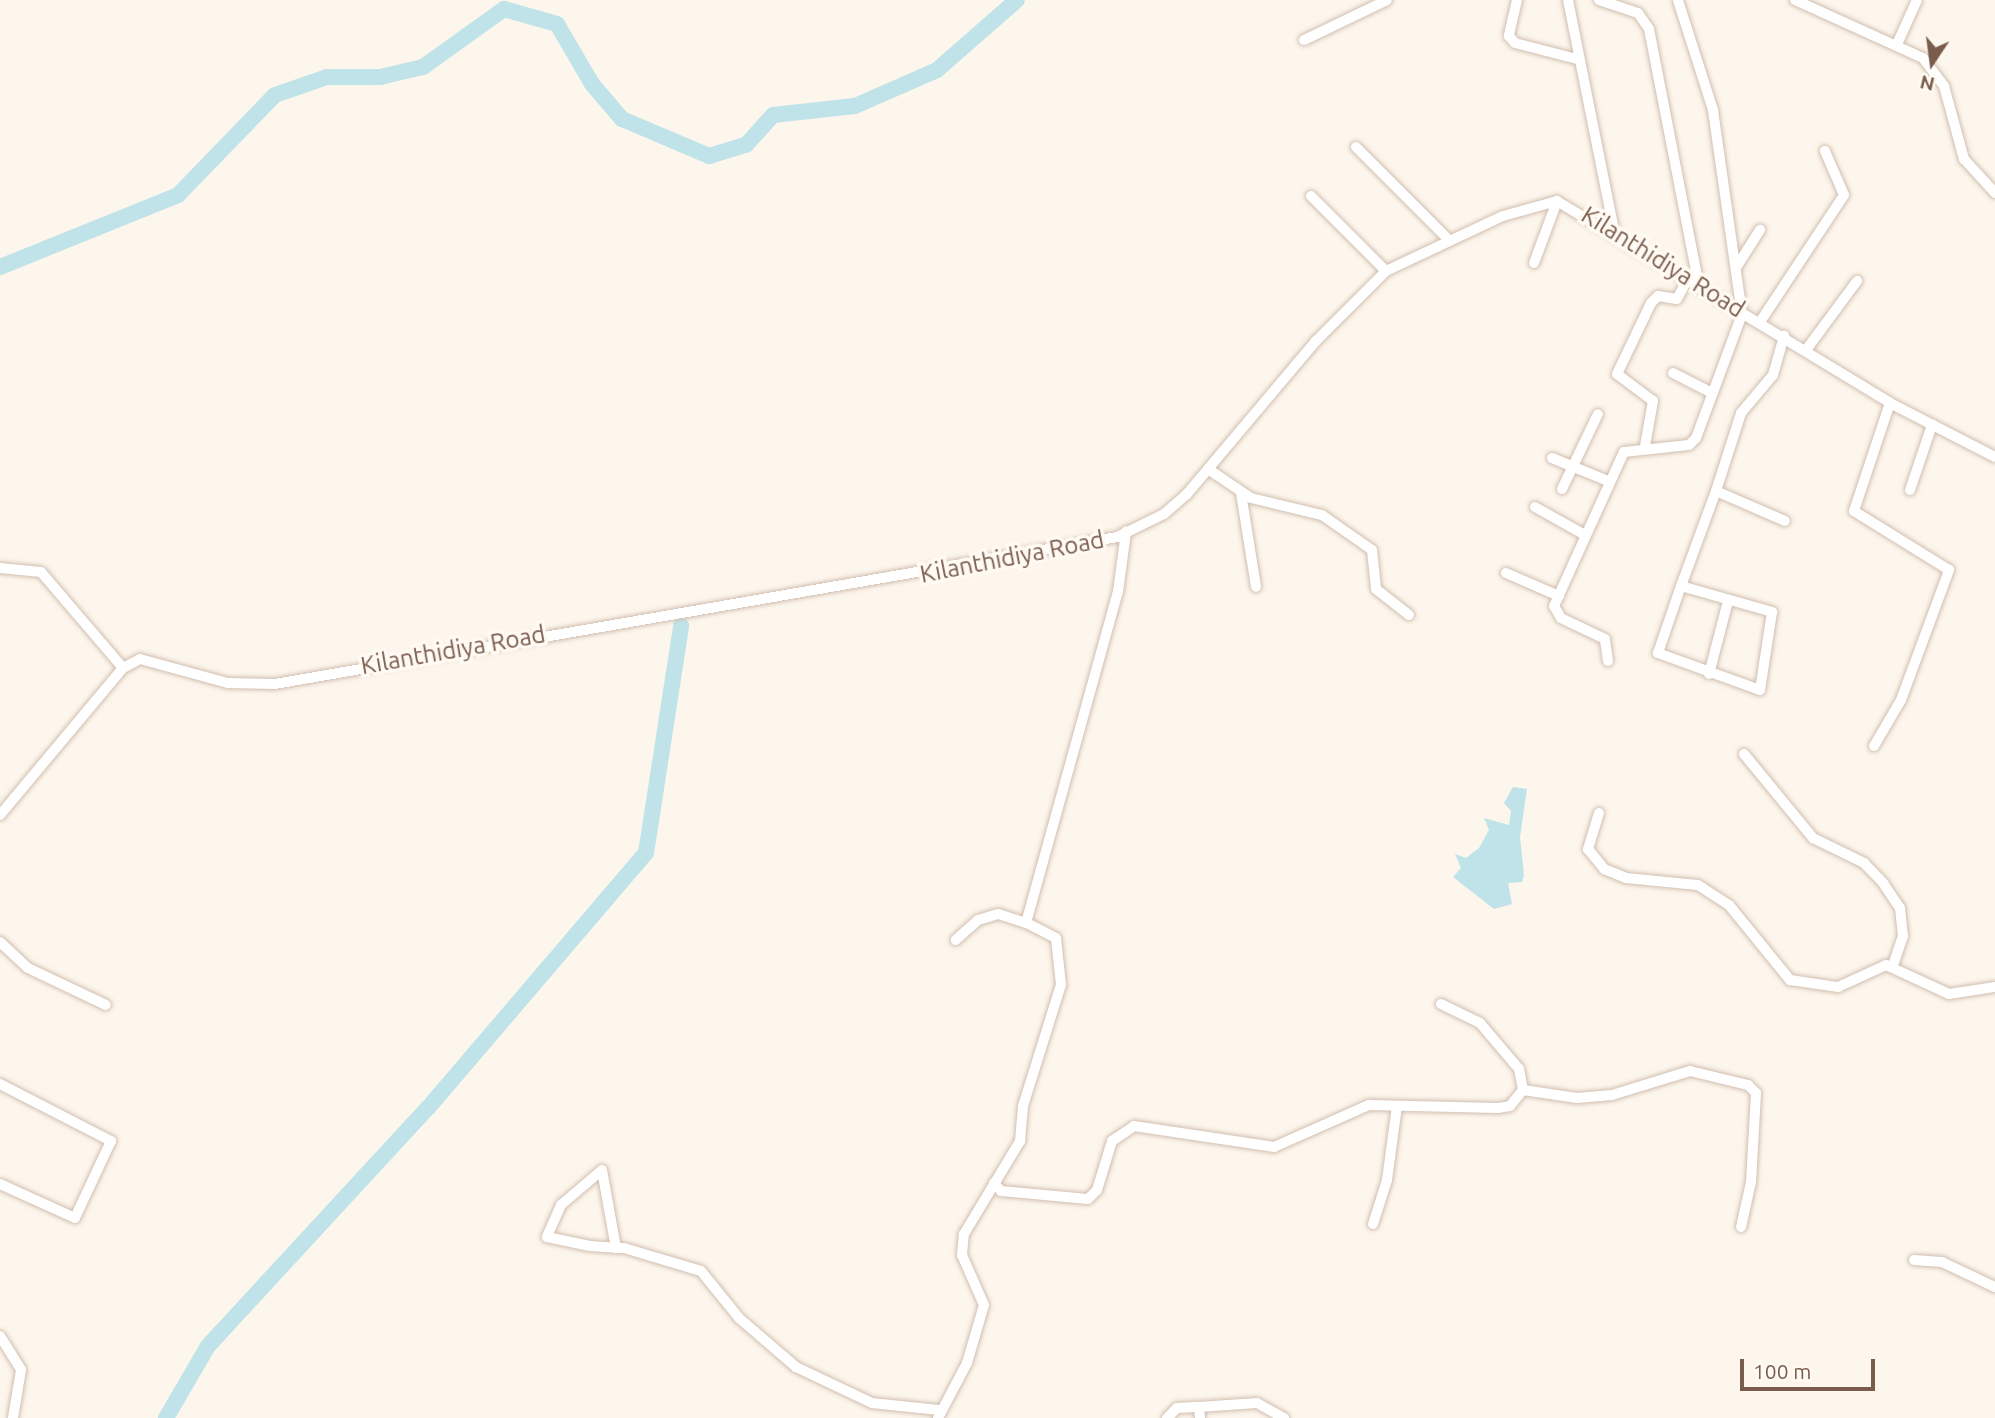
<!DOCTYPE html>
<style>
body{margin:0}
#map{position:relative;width:1995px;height:1418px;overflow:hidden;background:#fdf6ec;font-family:Ubuntu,sans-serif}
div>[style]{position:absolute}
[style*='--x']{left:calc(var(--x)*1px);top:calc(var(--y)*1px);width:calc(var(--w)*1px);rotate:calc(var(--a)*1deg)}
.water>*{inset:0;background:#bfe3e8}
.river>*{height:16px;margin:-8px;padding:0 8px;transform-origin:8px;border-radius:8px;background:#bfe3e8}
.roads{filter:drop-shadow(0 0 2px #d1beb0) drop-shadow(0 0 2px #d1beb0)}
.minor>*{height:10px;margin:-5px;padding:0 5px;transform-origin:5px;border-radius:5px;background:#fff}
span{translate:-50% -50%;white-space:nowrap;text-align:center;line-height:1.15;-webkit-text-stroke:7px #fffaf3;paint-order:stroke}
.street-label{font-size:24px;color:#7a5c4d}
.north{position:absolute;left:1897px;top:28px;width:70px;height:70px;-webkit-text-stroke:5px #fffaf3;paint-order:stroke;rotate:193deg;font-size:19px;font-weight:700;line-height:28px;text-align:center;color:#7a5c4d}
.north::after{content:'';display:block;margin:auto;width:24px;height:32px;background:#7a5c4d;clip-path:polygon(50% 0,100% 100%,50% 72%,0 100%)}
.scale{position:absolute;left:1740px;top:1359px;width:135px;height:32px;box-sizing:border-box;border:4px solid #7a5c4d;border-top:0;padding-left:9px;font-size:21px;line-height:24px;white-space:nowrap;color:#7a5c4d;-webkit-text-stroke:5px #fffaf3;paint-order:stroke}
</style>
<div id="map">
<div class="water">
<div style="clip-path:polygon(1513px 787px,1527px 789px,1520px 837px,1524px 875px,1522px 882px,1508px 883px,1512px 904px,1494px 909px,1453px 877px,1461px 868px,1455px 854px,1466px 858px,1479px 848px,1489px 830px,1484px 818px,1509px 825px,1511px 811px,1504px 803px)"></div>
</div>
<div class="river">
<div style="--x:0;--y:267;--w:192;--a:-22"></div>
<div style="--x:178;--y:195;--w:139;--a:-45.9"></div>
<div style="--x:275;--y:95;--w:55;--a:-19.1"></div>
<div style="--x:327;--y:77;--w:53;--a:0"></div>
<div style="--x:380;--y:77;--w:44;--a:-13.1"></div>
<div style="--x:423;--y:67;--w:100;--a:-35.6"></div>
<div style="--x:504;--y:9;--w:55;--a:15.8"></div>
<div style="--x:557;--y:24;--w:69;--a:59.7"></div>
<div style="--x:592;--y:84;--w:46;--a:49.4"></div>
<div style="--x:622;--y:119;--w:95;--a:23"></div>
<div style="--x:709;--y:156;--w:39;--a:-17"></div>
<div style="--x:746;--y:145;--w:40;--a:-48"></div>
<div style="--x:773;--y:115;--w:82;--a:-6.3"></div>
<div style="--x:855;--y:106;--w:90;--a:-23.7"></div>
<div style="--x:937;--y:70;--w:106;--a:-41.2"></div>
<div style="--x:166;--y:1418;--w:83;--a:-59.7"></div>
<div style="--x:208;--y:1346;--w:324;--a:-47.3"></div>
<div style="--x:428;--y:1108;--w:335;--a:-49.5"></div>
<div style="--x:646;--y:853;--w:230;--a:-81.2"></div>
</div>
<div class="roads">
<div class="minor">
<div style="--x:1517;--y:0;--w:37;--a:103"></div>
<div style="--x:1509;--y:36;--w:9;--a:49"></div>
<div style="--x:1515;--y:43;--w:64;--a:14.5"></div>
<div style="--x:1568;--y:0;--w:241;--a:78.7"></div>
<div style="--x:1599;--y:0;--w:41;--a:18.4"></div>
<div style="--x:1638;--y:13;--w:19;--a:55"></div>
<div style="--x:1649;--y:29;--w:263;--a:79"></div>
<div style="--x:1795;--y:0;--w:141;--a:24.4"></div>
<div style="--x:1923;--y:58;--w:35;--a:53"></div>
<div style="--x:1944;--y:86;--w:76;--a:74.7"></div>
<div style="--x:1964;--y:159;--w:46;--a:47.6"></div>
<div style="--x:1304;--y:40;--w:92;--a:-25.7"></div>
<div style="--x:1898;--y:42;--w:46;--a:-65.7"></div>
<div style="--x:1356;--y:147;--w:130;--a:45"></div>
<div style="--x:1311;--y:196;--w:106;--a:45"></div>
<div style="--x:1534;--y:263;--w:66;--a:-69.6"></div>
<div style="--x:1737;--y:266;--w:43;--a:-57.4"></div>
<div style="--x:1760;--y:322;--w:152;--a:-56.5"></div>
<div style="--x:1844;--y:195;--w:48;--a:-113.4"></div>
<div style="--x:1806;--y:350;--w:86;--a:-53.5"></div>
<div style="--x:1673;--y:373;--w:44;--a:27.1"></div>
<div style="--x:1645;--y:446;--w:46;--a:-79.9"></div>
<div style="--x:1653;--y:401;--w:45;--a:-143.1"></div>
<div style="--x:1617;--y:374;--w:79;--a:-64.4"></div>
<div style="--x:1651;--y:303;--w:10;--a:-45"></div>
<div style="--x:1658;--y:296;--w:19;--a:9"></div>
<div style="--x:1677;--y:299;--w:21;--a:-62"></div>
<div style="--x:1552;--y:458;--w:61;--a:22.3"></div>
<div style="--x:1208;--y:469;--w:52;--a:34"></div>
<div style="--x:1251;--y:498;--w:73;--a:13.5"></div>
<div style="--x:1322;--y:515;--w:61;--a:35"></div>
<div style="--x:1372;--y:550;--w:39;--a:84"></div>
<div style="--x:1376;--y:589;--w:42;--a:38.2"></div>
<div style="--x:1562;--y:489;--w:83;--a:-64.4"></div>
<div style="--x:1910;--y:490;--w:69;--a:-71.3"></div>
<div style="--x:1716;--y:491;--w:75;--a:23.5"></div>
<div style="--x:1241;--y:493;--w:95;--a:80.9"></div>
<div style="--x:1535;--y:507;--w:57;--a:29.2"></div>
<div style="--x:0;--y:568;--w:41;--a:5.6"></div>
<div style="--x:41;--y:572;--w:126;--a:49.5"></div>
<div style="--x:1506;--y:573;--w:58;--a:23.5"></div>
<div style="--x:1681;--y:586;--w:95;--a:15.9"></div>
<div style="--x:1772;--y:612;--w:79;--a:98.7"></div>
<div style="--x:1760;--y:690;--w:109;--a:-160.1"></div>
<div style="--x:1658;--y:653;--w:71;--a:-71.1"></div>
<div style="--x:1681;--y:586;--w:101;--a:-69.8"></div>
<div style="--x:1716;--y:491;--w:82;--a:-72.2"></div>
<div style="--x:1741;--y:413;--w:50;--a:-49.9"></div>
<div style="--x:1773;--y:375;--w:41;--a:-74.2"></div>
<div style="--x:1608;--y:661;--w:22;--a:-98"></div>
<div style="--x:1605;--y:639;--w:49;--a:-154.5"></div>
<div style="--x:1561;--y:618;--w:14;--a:-120"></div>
<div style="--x:1554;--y:606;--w:169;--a:-65.6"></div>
<div style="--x:1624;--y:452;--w:65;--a:-6.1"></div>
<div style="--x:1689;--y:445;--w:10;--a:-45"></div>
<div style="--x:1696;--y:438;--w:132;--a:-69.6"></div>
<div style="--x:1742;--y:314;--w:206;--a:-98.1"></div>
<div style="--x:1713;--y:110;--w:115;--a:-107.7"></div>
<div style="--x:1709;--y:674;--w:75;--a:-75.4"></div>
<div style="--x:1874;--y:746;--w:53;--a:-59.6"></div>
<div style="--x:1901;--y:700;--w:139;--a:-69.7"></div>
<div style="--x:1949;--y:570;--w:112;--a:-148.2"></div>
<div style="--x:1854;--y:511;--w:114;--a:-71.6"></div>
<div style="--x:1744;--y:754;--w:109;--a:50.6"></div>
<div style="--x:1813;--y:838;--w:57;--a:26.1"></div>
<div style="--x:1864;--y:863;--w:28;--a:46"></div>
<div style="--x:1883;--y:883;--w:30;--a:56"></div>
<div style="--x:1900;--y:908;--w:28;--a:84"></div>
<div style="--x:1903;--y:936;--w:31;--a:109"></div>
<div style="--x:1599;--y:813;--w:38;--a:107"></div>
<div style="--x:1588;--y:849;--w:26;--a:51"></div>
<div style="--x:1604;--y:869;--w:24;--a:22"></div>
<div style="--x:1626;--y:878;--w:72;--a:5.6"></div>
<div style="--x:1698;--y:885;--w:37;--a:33"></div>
<div style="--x:1729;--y:905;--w:97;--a:50.9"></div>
<div style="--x:1790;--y:980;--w:49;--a:8.3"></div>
<div style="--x:1838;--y:987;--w:53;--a:-24.6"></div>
<div style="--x:1886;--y:965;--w:69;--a:24.7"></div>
<div style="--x:1949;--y:994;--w:47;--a:-8.7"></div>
<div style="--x:0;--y:815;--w:192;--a:-50.1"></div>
<div style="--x:123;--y:668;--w:19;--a:-28"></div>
<div style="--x:140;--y:659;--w:91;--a:15.3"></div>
<div style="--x:228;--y:683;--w:47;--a:1.2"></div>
<div style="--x:275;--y:684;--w:855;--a:-9.9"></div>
<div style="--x:1117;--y:537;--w:52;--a:-26.1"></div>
<div style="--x:1164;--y:514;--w:30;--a:-41"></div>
<div style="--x:1187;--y:494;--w:200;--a:-49.9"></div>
<div style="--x:1316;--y:341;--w:99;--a:-45"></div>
<div style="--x:1386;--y:271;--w:129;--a:-25.2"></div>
<div style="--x:1503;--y:216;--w:56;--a:-15.5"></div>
<div style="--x:1557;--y:201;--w:389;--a:31.2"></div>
<div style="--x:1890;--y:403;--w:118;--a:27.2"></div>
<div style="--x:1026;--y:923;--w:344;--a:-74.5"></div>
<div style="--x:1118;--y:592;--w:61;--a:-82.4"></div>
<div style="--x:0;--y:942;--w:38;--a:43"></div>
<div style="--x:28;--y:968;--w:86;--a:25.4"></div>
<div style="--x:1441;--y:1004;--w:43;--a:26"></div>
<div style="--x:1480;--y:1023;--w:60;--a:49.7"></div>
<div style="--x:1519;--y:1069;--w:21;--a:79"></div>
<div style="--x:0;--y:1084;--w:125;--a:27.2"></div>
<div style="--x:111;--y:1141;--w:85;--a:115.1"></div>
<div style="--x:75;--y:1218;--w:82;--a:-155.6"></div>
<div style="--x:994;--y:1183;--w:11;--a:49"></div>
<div style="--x:1001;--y:1191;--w:87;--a:5.3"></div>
<div style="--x:1088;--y:1199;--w:13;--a:-45"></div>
<div style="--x:1097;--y:1190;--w:51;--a:-73"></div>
<div style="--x:1112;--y:1141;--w:27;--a:-34"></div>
<div style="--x:1134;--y:1126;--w:142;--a:8.5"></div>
<div style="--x:1274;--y:1147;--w:104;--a:-23.9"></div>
<div style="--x:1369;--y:1105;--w:129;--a:1.3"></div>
<div style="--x:1498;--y:1108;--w:12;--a:-9"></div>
<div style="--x:1510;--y:1106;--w:21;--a:-51"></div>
<div style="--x:1523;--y:1090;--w:55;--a:8.4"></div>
<div style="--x:1577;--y:1098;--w:35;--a:-5"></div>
<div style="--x:1612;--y:1095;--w:82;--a:-17.1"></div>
<div style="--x:1690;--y:1071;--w:60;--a:13.6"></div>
<div style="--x:1748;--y:1085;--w:11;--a:45"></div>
<div style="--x:1756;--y:1093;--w:89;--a:93.2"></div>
<div style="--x:1751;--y:1182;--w:46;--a:102.5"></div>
<div style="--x:1373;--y:1224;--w:46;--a:-72.3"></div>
<div style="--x:1387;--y:1180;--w:75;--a:-82.3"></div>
<div style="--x:616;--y:1248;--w:79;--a:-100.2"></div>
<div style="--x:602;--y:1170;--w:54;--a:139.5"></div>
<div style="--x:561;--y:1205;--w:35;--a:114"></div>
<div style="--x:547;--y:1237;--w:44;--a:11.8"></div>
<div style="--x:590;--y:1246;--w:26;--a:4"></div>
<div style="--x:616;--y:1248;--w:8;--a:0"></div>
<div style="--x:624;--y:1248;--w:80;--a:16.6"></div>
<div style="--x:701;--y:1271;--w:60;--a:51"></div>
<div style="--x:739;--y:1318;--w:75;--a:40.7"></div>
<div style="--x:796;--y:1367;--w:84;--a:25.3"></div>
<div style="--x:872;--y:1403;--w:67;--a:6"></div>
<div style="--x:1914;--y:1260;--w:28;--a:4"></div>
<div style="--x:1942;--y:1262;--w:59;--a:25.3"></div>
<div style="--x:0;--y:1336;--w:40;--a:58"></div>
<div style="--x:21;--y:1370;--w:49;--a:99.5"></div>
<div style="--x:1199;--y:1407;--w:58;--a:-3.9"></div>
<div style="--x:1257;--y:1403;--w:31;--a:29"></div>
<div style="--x:938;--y:1418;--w:62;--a:-62.2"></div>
<div style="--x:967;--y:1363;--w:60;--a:-73.7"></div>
<div style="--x:984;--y:1305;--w:55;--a:-113.7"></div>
<div style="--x:962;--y:1255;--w:21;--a:-85"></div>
<div style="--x:964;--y:1234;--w:109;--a:-58.9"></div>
<div style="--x:1020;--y:1141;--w:35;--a:-85"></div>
<div style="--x:1023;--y:1106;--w:127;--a:-72.6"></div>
<div style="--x:1061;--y:985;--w:47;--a:-96.1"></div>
<div style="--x:1056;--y:938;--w:34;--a:-153"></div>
<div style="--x:1026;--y:923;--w:29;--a:-162"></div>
<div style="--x:998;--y:914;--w:21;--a:163"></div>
<div style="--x:978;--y:920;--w:30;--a:138"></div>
<div style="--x:1167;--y:1418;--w:14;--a:-45"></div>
<div style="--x:1177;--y:1408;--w:22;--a:-3"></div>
<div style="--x:1199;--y:1407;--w:11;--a:85"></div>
</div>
</div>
<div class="street-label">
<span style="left:1663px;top:262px;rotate:32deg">Kilanthidiya Road</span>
<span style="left:1012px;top:557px;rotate:-11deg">Kilanthidiya Road</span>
<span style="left:453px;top:650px;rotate:-10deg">Kilanthidiya Road</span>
</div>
<div class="north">N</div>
<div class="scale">100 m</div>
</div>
